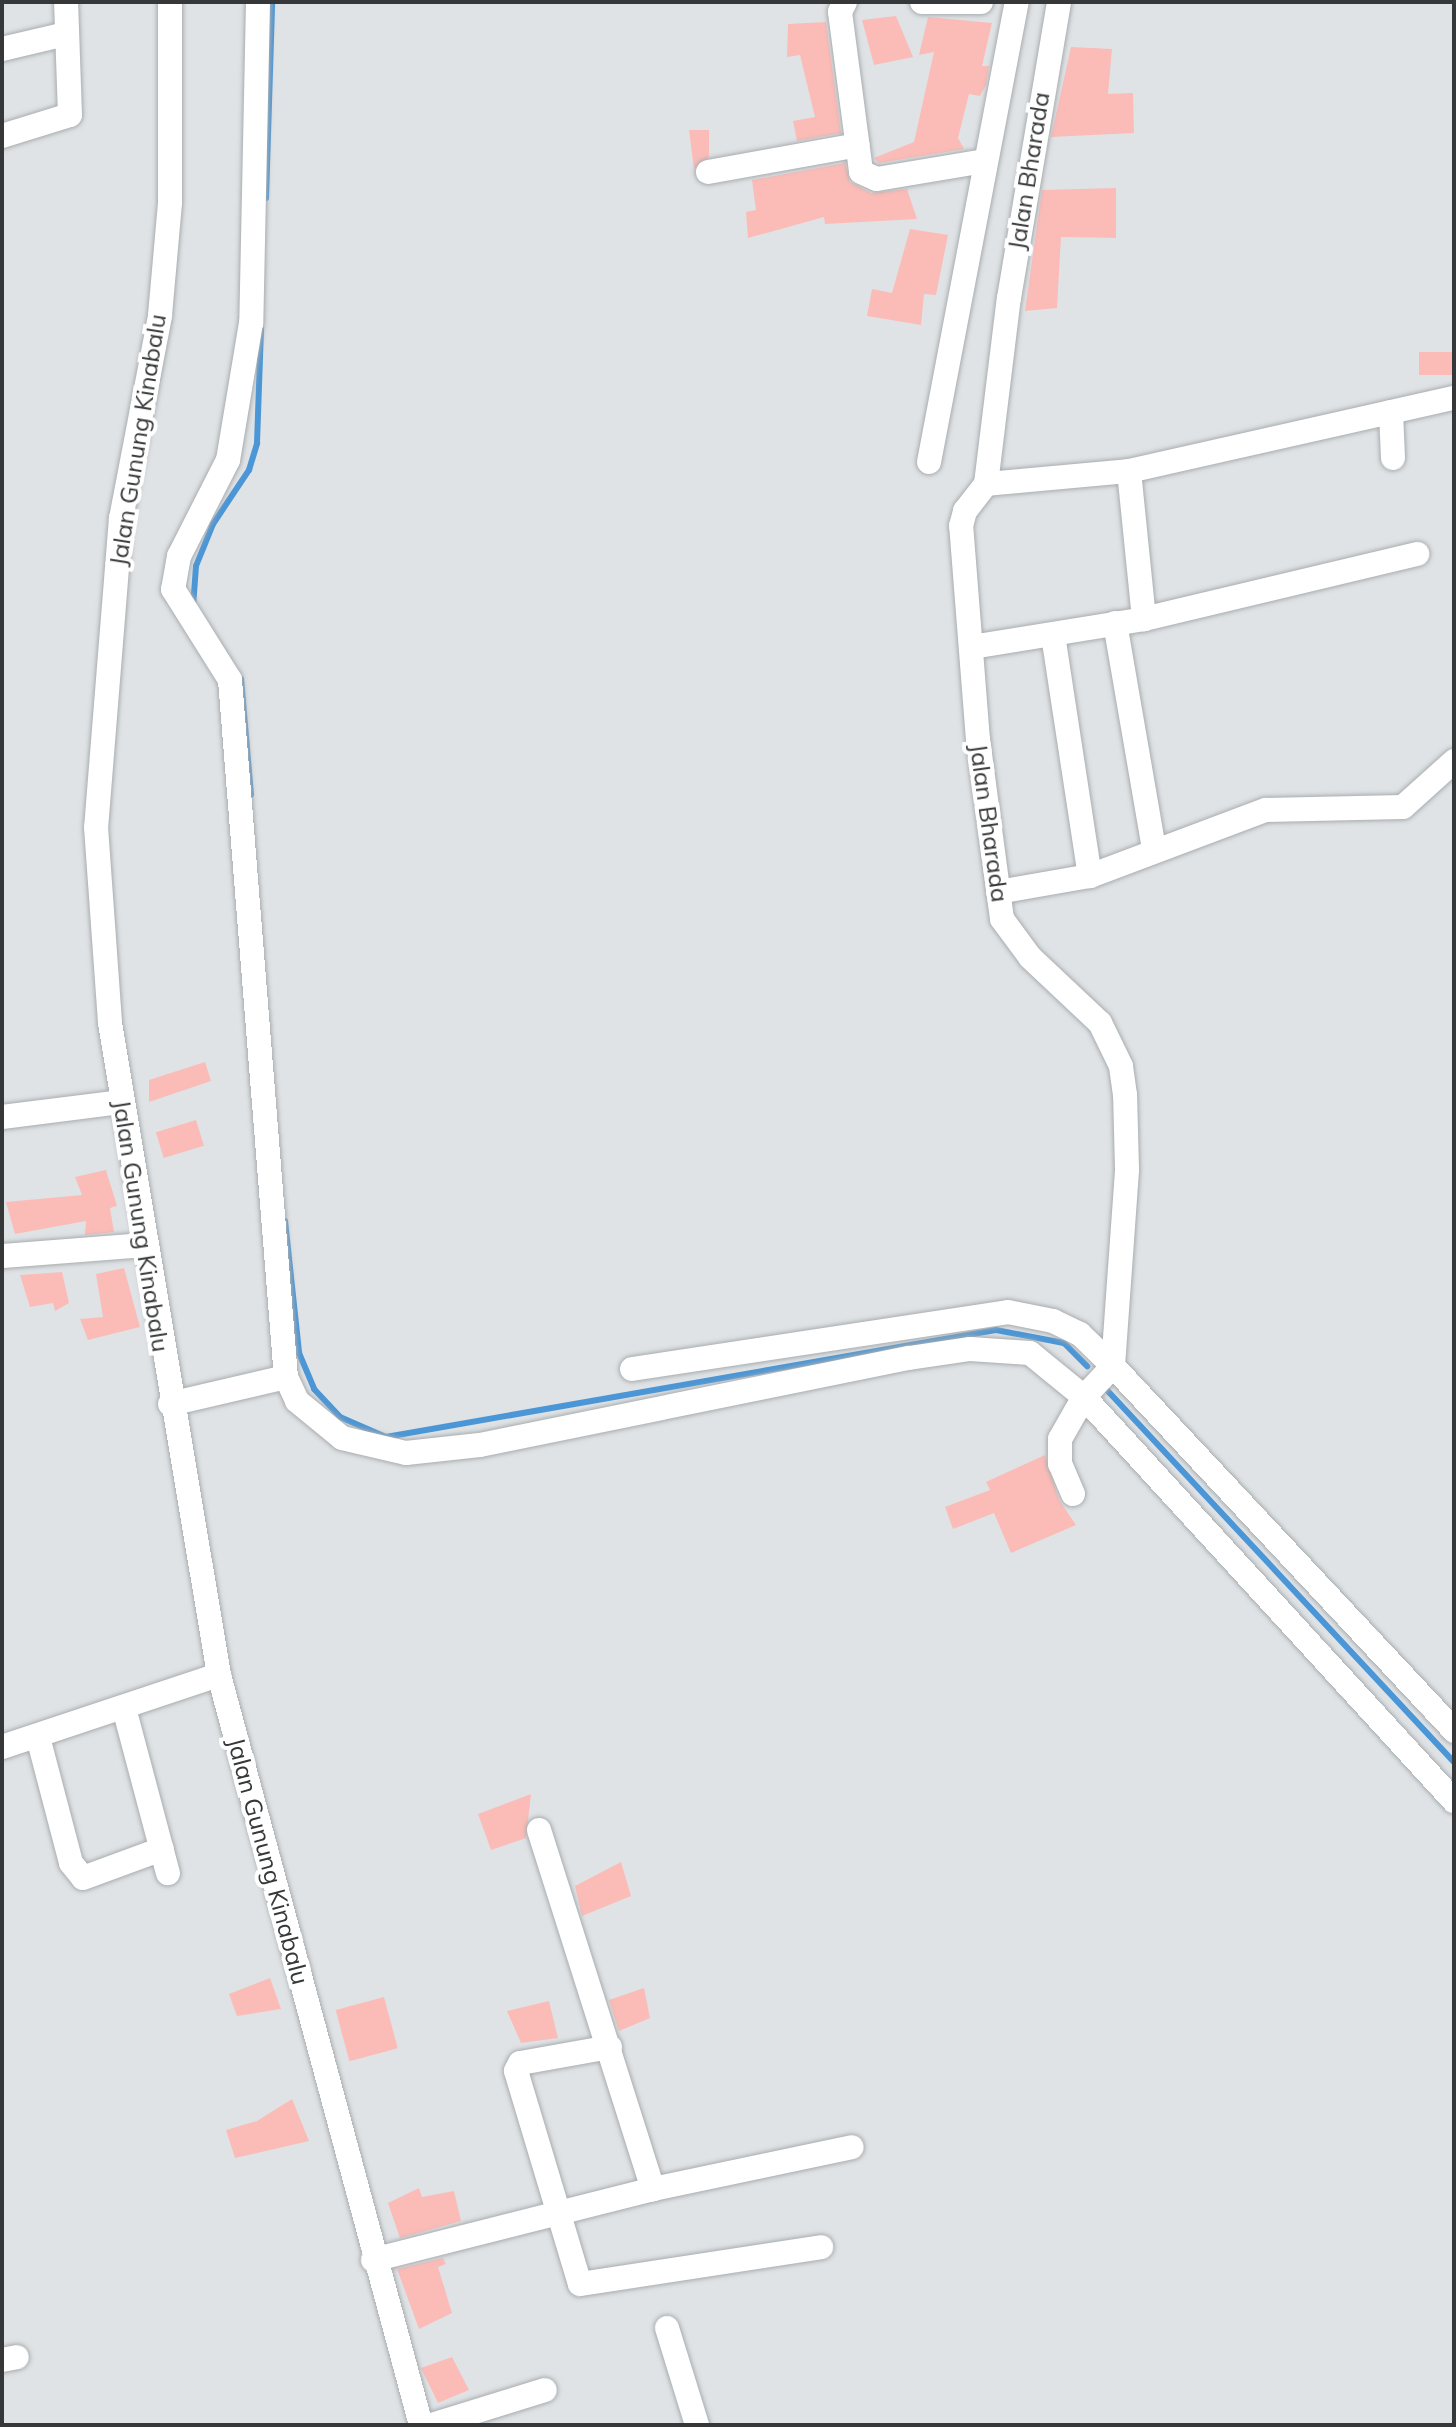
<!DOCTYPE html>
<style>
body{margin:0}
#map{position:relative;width:1456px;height:2427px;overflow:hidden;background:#dfe3e6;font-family:Mulish,sans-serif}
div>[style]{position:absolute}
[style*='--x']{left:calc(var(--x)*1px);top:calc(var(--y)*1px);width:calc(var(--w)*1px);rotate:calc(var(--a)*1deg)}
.stream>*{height:6px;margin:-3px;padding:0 3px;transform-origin:3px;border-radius:3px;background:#4b96d6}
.building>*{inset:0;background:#fbbcb8;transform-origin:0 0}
.roads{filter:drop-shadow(0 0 2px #a9adaf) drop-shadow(0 0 2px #a9adaf)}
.street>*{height:24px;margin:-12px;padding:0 12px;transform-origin:12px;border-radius:12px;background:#fff}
span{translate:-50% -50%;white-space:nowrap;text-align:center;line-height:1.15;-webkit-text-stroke:8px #fff;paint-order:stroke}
.street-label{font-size:24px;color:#363738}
.frame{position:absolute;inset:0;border:4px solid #363738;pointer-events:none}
</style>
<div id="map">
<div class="stream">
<div style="--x:266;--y:198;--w:196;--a:-88.2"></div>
<div style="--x:193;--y:607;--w:41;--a:-85.8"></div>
<div style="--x:196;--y:566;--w:45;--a:-68"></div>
<div style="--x:213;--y:524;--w:65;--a:-56.3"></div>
<div style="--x:249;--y:470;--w:28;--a:-73"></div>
<div style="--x:257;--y:443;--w:114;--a:-88"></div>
<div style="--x:241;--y:679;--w:116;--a:85.1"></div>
<div style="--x:285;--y:1221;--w:133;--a:83.9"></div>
<div style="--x:299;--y:1353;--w:39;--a:67"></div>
<div style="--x:314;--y:1389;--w:38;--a:47"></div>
<div style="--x:340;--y:1417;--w:50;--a:23.5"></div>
<div style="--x:386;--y:1437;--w:619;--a:-9.95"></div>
<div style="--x:996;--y:1330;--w:69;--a:10.8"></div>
<div style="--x:1064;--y:1343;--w:33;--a:45"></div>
<div style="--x:1105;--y:1388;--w:512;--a:46.98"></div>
</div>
<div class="building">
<div style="clip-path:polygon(896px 16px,913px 57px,874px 65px,862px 20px)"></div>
<div style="clip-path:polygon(928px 17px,992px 23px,982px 66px,989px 66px,986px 85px,980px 96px,969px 94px,958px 138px,964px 149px,879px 163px,874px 158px,914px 142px,934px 52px,919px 55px)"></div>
<div style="clip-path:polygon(826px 22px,841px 133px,797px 141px,793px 121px,815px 117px,800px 55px,787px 57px,788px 24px)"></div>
<div style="clip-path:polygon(1071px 47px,1112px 49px,1108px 94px,1133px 93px,1134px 133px,1051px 137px)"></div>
<div style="clip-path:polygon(689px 130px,709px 130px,709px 157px,694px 169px)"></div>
<div style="clip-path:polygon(845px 163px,850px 182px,871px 193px,907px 189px,917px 219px,825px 224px,824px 217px,748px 238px,746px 212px,756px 210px,752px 180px)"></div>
<div style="clip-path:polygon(1116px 188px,1116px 238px,1061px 237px,1057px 308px,1025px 311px,1042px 190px)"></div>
<div style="clip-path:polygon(910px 229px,948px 235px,936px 295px,924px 294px,921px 325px,867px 316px,872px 289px,892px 293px)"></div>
<div style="left:1454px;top:352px;width:23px;height:35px;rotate:90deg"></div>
<div style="clip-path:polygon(205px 1062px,211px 1081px,149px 1102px,149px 1080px)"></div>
<div style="left:196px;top:1120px;width:27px;height:42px;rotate:73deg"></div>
<div style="clip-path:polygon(106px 1170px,117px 1206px,110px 1208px,114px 1232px,85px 1235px,86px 1221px,15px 1234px,6px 1202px,82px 1195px,75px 1177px)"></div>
<div style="clip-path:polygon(124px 1268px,140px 1327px,88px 1340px,80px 1319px,103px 1317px,96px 1274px)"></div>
<div style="clip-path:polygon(62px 1272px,69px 1303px,55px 1311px,53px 1303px,30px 1307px,20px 1275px)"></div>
<div style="clip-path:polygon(1045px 1455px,1059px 1500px,1076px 1525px,1011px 1553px,994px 1513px,953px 1529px,945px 1507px,990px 1490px,986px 1482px)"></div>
<div style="clip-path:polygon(531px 1794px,526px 1838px,491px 1850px,478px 1814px)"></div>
<div style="clip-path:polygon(621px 1862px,631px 1896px,582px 1916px,575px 1886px)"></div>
<div style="clip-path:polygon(270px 1978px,281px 2009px,237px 2016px,229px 1994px)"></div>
<div style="clip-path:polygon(644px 1988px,650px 2018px,619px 2031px,609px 2000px)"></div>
<div style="left:384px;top:1997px;width:53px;height:50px;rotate:75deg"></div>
<div style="clip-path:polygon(549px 2001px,558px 2038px,521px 2043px,507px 2011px)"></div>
<div style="clip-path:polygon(292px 2099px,309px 2141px,235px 2158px,226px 2130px,257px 2121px)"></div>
<div style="clip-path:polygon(419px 2188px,422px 2197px,454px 2191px,461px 2221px,400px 2238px,388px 2203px)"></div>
<div style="clip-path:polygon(443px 2258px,446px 2264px,438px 2267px,452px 2313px,419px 2329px,397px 2269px)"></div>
<div style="clip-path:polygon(452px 2357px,469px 2390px,438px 2403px,421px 2368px)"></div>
</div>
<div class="roads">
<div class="street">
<div style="--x:170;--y:2;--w:201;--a:90"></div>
<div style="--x:170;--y:203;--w:113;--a:95.1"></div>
<div style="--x:160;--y:316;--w:206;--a:100.9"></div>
<div style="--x:121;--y:518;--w:310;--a:94.6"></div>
<div style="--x:96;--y:827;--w:196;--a:85.9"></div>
<div style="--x:110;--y:1023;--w:661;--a:80.51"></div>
<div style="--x:219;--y:1675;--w:777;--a:74.93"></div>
<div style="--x:258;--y:2;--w:321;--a:91.2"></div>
<div style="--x:251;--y:323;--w:139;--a:99.5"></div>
<div style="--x:228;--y:460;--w:108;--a:117"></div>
<div style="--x:179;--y:556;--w:34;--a:100"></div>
<div style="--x:173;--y:589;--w:107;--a:57.9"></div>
<div style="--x:230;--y:680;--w:699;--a:85.41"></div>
<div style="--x:286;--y:1377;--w:26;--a:65"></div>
<div style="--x:297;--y:1401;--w:58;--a:39.4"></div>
<div style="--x:342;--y:1438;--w:66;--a:13.2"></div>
<div style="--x:406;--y:1453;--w:74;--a:-6.2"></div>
<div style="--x:480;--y:1445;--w:438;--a:-11.5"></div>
<div style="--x:909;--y:1358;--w:62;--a:-8.4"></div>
<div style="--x:970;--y:1349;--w:60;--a:3.8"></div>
<div style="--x:1030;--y:1353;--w:70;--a:39.2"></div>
<div style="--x:1084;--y:1397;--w:548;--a:47.52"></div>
<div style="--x:845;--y:2;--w:11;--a:117"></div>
<div style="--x:840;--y:12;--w:161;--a:82.5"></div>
<div style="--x:861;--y:172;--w:17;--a:24"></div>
<div style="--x:877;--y:179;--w:109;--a:-9.5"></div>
<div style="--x:922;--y:2;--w:59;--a:0"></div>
<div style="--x:2;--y:49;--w:66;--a:-13.2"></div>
<div style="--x:2;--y:136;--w:71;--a:-17.2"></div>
<div style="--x:70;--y:115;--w:113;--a:-92"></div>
<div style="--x:708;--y:172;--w:152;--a:-10.2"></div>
<div style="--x:1391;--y:412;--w:46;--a:87.5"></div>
<div style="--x:929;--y:462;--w:468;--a:-79.2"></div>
<div style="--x:1129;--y:471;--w:149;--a:84.2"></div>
<div style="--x:986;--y:484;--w:187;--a:-83"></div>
<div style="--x:1009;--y:298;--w:300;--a:-80.4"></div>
<div style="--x:1115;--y:623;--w:228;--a:80.2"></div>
<div style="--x:1053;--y:635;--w:244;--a:81.3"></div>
<div style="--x:972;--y:647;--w:174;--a:-9.2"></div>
<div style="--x:1144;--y:619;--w:281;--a:-13.4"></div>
<div style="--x:998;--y:892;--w:93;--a:-9.9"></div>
<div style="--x:1090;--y:876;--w:188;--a:-20.6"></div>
<div style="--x:1266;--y:810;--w:137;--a:-1.3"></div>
<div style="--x:1403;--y:807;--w:69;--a:-42"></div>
<div style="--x:2;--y:1117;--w:119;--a:-7.2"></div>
<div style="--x:2;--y:1256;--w:144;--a:-4.4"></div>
<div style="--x:632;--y:1369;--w:380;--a:-8.6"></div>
<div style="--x:1008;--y:1312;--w:46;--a:11.3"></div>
<div style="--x:1053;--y:1321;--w:30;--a:26"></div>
<div style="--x:1080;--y:1334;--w:46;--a:44.1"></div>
<div style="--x:1113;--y:1366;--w:500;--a:46.9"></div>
<div style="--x:170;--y:1404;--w:119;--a:-13.1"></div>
<div style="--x:1073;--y:1494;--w:33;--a:-113"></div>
<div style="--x:1060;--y:1464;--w:25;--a:-90"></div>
<div style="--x:1060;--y:1439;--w:48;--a:-60.3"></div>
<div style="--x:1084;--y:1397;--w:42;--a:-46.9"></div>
<div style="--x:1113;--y:1366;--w:197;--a:-85.9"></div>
<div style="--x:1127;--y:1169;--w:74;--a:-91.5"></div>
<div style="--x:1125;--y:1095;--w:29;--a:-98"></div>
<div style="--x:1121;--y:1066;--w:48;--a:-116"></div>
<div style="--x:1100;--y:1023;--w:96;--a:-136.7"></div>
<div style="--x:1030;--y:957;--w:47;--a:-126.4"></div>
<div style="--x:1002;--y:919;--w:181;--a:-97.6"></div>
<div style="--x:978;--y:740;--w:215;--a:-94.5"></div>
<div style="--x:961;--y:526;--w:16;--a:-75"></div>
<div style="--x:965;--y:511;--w:34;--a:-52"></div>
<div style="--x:986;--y:484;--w:144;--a:-5.2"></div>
<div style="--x:1129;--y:471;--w:333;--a:-12.7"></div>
<div style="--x:124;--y:1708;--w:171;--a:75.1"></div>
<div style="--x:38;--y:1737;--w:130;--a:75.3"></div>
<div style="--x:71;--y:1863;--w:19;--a:51"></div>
<div style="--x:83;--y:1878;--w:84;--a:-20.2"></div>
<div style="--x:2;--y:1747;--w:229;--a:-18.4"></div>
<div style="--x:539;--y:1830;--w:377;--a:72.4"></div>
<div style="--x:610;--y:2047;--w:91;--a:169.9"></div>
<div style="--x:520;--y:2063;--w:9;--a:117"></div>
<div style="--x:516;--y:2071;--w:222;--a:73.3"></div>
<div style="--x:580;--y:2284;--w:244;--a:-8.7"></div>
<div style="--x:373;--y:2260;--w:289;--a:-14.2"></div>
<div style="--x:653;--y:2189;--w:203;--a:-11.9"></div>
<div style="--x:667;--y:2328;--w:102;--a:72.8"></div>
<div style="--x:2;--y:2360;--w:15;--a:-11"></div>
<div style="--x:432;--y:2425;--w:118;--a:-17.2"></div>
</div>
</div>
<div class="street-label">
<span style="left:1029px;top:171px;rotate:-81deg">Jalan Bharada</span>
<span style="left:138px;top:440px;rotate:-81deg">Jalan Gunung Kinabalu</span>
<span style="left:989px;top:823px;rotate:82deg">Jalan Bharada</span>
<span style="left:141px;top:1226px;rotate:81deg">Jalan Gunung Kinabalu</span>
<span style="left:268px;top:1861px;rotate:75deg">Jalan Gunung Kinabalu</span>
</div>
<div class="frame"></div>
</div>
